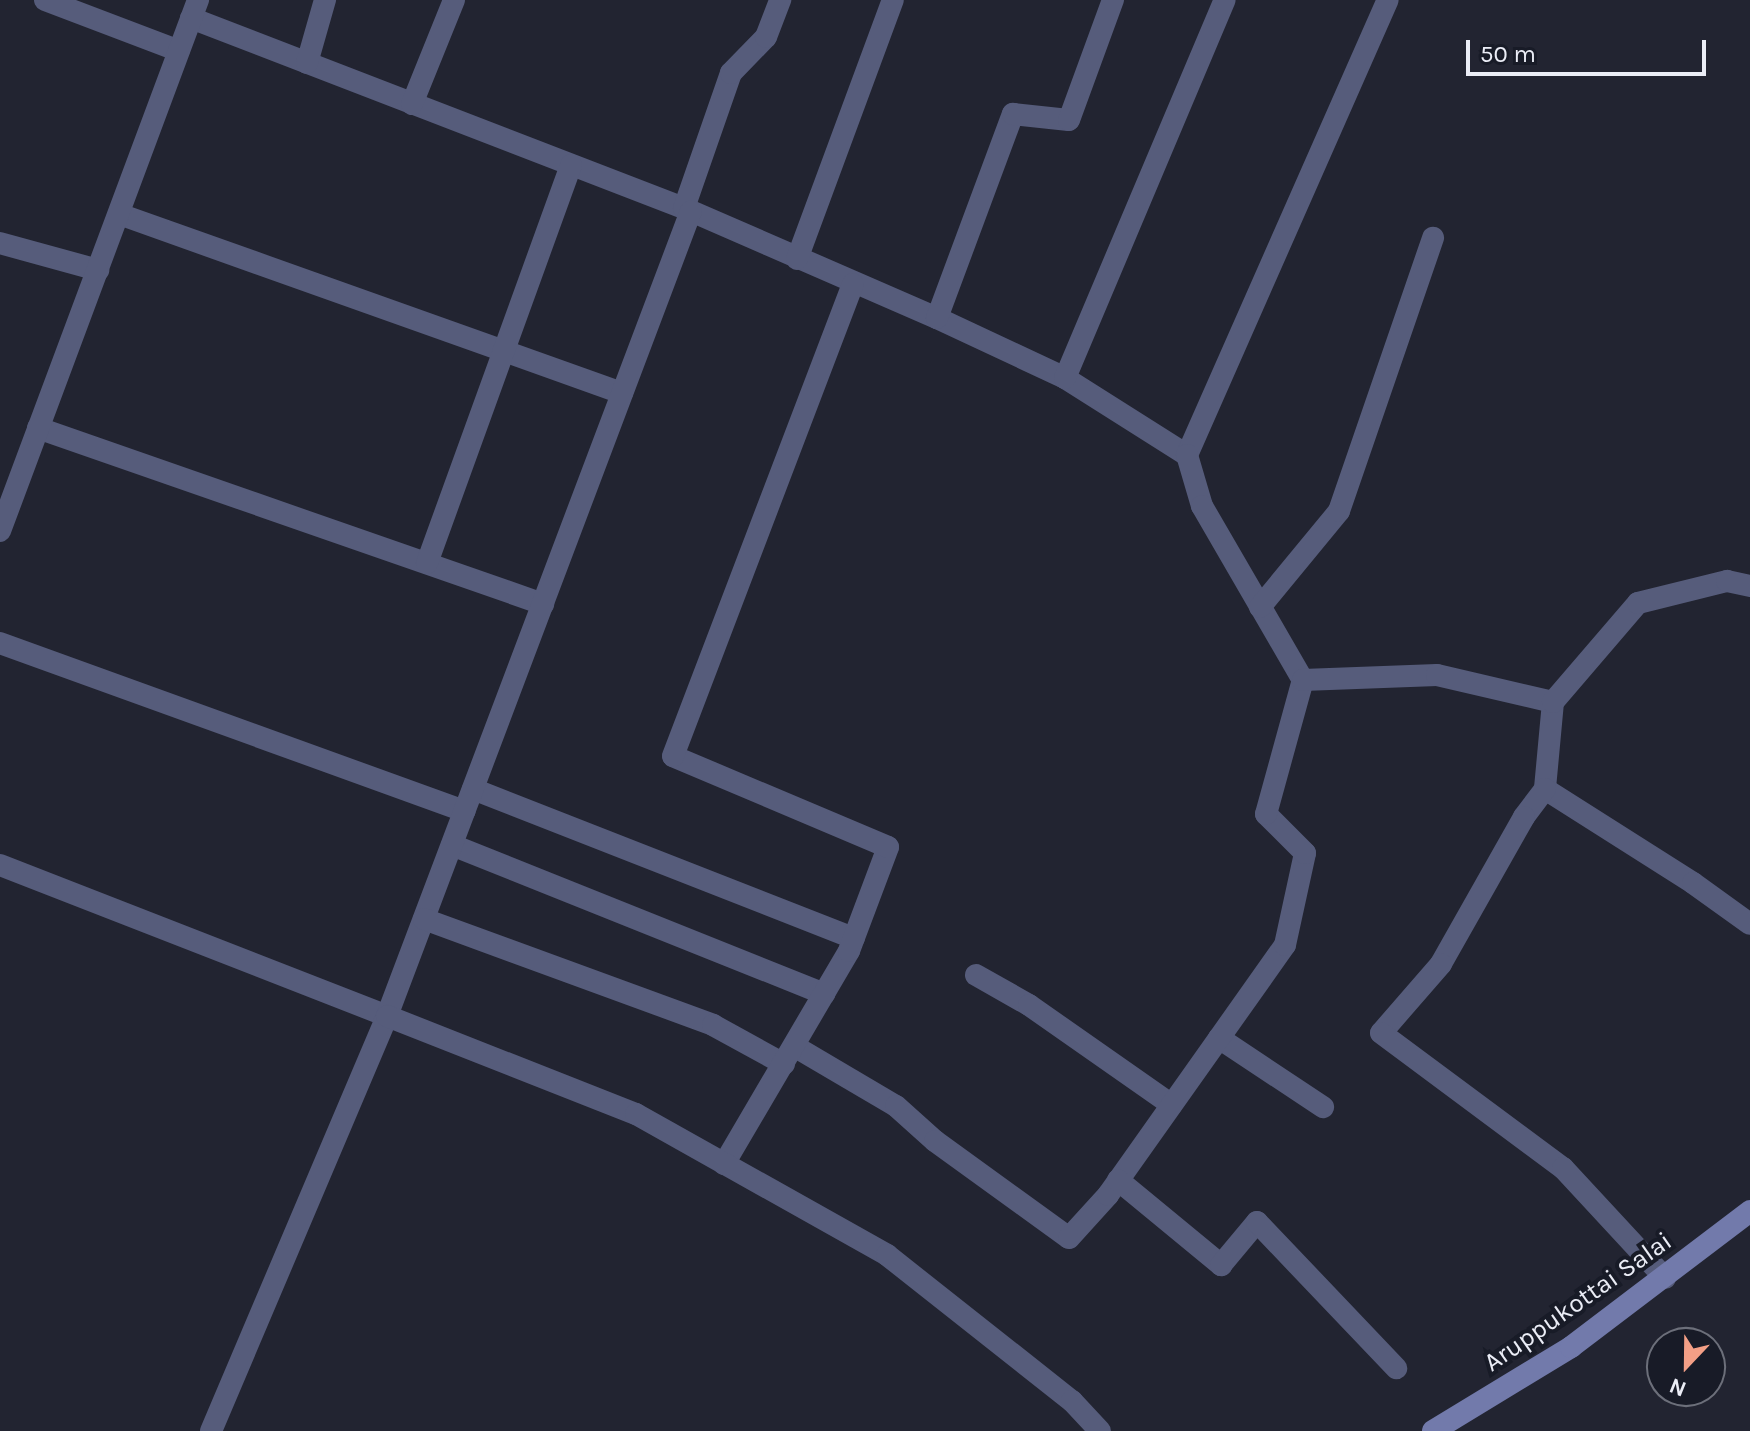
<!DOCTYPE html>
<style>
body{margin:0}
#map{position:relative;width:1750px;height:1431px;overflow:hidden;background:#222431;font-family:Karla,sans-serif}
div>[style]{position:absolute}
[style*='--x']{left:calc(var(--x)*1px);top:calc(var(--y)*1px);width:calc(var(--w)*1px);rotate:calc(var(--a)*1deg)}
.minor>*{height:22px;margin:-11px;padding:0 11px;transform-origin:11px;border-radius:11px;background:#565c7b}
.secondary>*{height:22px;margin:-11px;padding:0 11px;transform-origin:11px;border-radius:11px;background:#727aab}
span{translate:-50% -50%;white-space:nowrap;text-align:center;line-height:1.15;-webkit-text-stroke:8px #181b27;paint-order:stroke}
.street-label{font-size:26px;color:#ebedf6}
.north{position:absolute;left:1646px;top:1327px;width:80px;height:80px;box-sizing:border-box;background:#181b27;border:2px solid #6c6f7a;border-radius:50%;rotate:202deg;font-size:22px;font-weight:700;line-height:32px;text-align:center;color:#ebedf6}
.north::after{content:'';display:block;margin:auto;width:28px;height:36px;background:#f39f86;clip-path:polygon(50% 0,100% 100%,50% 72%,0 100%)}
.scale{position:absolute;left:1466px;top:40px;width:240px;height:36px;box-sizing:border-box;border:4px solid #ebedf6;border-top:0;padding-left:10px;font-size:24px;line-height:28px;white-space:nowrap;color:#ebedf6;-webkit-text-stroke:6px #181b27;paint-order:stroke}
</style>
<div id="map">
<div class="minor">
<div style="--x:45;--y:0;--w:143;--a:20.8"></div>
<div style="--x:191;--y:18;--w:528;--a:21.08"></div>
<div style="--x:684;--y:208;--w:276;--a:23.5"></div>
<div style="--x:937;--y:318;--w:141;--a:25.1"></div>
<div style="--x:1065;--y:378;--w:144;--a:32.3"></div>
<div style="--x:1187;--y:455;--w:497;--a:-66.2"></div>
<div style="--x:307;--y:63;--w:66;--a:-74.1"></div>
<div style="--x:412;--y:104;--w:112;--a:-68"></div>
<div style="--x:684;--y:208;--w:143;--a:-70.8"></div>
<div style="--x:731;--y:73;--w:50;--a:-45.8"></div>
<div style="--x:766;--y:37;--w:40;--a:-69"></div>
<div style="--x:119;--y:214;--w:534;--a:19.59"></div>
<div style="--x:0;--y:243;--w:102;--a:15.4"></div>
<div style="--x:797;--y:259;--w:276;--a:-69.7"></div>
<div style="--x:937;--y:318;--w:218;--a:-69.6"></div>
<div style="--x:1013;--y:114;--w:56;--a:6.1"></div>
<div style="--x:1069;--y:120;--w:128;--a:-69.9"></div>
<div style="--x:1065;--y:378;--w:410;--a:-67.1"></div>
<div style="--x:38;--y:428;--w:535;--a:19.21"></div>
<div style="--x:1187;--y:455;--w:53;--a:73.6"></div>
<div style="--x:1202;--y:506;--w:201;--a:59.9"></div>
<div style="--x:0;--y:531;--w:567;--a:-69.55"></div>
<div style="--x:427;--y:563;--w:423;--a:-70.1"></div>
<div style="--x:1260;--y:607;--w:124;--a:-50.5"></div>
<div style="--x:1339;--y:511;--w:289;--a:-71"></div>
<div style="--x:0;--y:643;--w:494;--a:19.9"></div>
<div style="--x:1553;--y:702;--w:87;--a:95.3"></div>
<div style="--x:1545;--y:789;--w:175;--a:32.4"></div>
<div style="--x:1693;--y:883;--w:70;--a:35.7"></div>
<div style="--x:473;--y:789;--w:409;--a:21.4"></div>
<div style="--x:1545;--y:789;--w:35;--a:127"></div>
<div style="--x:1524;--y:817;--w:169;--a:119.5"></div>
<div style="--x:1441;--y:964;--w:91;--a:131"></div>
<div style="--x:1381;--y:1033;--w:227;--a:36.6"></div>
<div style="--x:1563;--y:1168;--w:150;--a:47.2"></div>
<div style="--x:452;--y:845;--w:401;--a:21.8"></div>
<div style="--x:0;--y:865;--w:415;--a:21.3"></div>
<div style="--x:387;--y:1016;--w:860;--a:-69.31"></div>
<div style="--x:424;--y:919;--w:308;--a:20.1"></div>
<div style="--x:713;--y:1025;--w:81;--a:28.8"></div>
<div style="--x:976;--y:975;--w:61;--a:29.5"></div>
<div style="--x:1029;--y:1005;--w:174;--a:35"></div>
<div style="--x:1219;--y:1038;--w:125;--a:33.6"></div>
<div style="--x:794;--y:1046;--w:118;--a:30.5"></div>
<div style="--x:896;--y:1106;--w:52;--a:41.9"></div>
<div style="--x:935;--y:1141;--w:165;--a:35.9"></div>
<div style="--x:1069;--y:1238;--w:58;--a:-47.8"></div>
<div style="--x:1108;--y:1195;--w:306;--a:-54.7"></div>
<div style="--x:1285;--y:945;--w:94;--a:-77.7"></div>
<div style="--x:1305;--y:853;--w:55;--a:-135"></div>
<div style="--x:1266;--y:814;--w:139;--a:-74.6"></div>
<div style="--x:1303;--y:680;--w:134;--a:-2.1"></div>
<div style="--x:1437;--y:675;--w:119;--a:13.1"></div>
<div style="--x:1553;--y:702;--w:130;--a:-49.4"></div>
<div style="--x:1638;--y:603;--w:92;--a:-13.9"></div>
<div style="--x:1727;--y:581;--w:24;--a:12"></div>
<div style="--x:724;--y:1164;--w:247;--a:-59.6"></div>
<div style="--x:849;--y:951;--w:111;--a:-69.4"></div>
<div style="--x:888;--y:847;--w:233;--a:-157.1"></div>
<div style="--x:673;--y:756;--w:505;--a:-69.13"></div>
<div style="--x:1118;--y:1180;--w:134;--a:39.5"></div>
<div style="--x:1221;--y:1265;--w:56;--a:-50.1"></div>
<div style="--x:1257;--y:1222;--w:202;--a:46.4"></div>
<div style="--x:211;--y:1431;--w:451;--a:-67"></div>
<div style="--x:387;--y:1016;--w:268;--a:21.5"></div>
<div style="--x:636;--y:1114;--w:288;--a:29.3"></div>
<div style="--x:887;--y:1255;--w:236;--a:38.3"></div>
<div style="--x:1072;--y:1401;--w:41;--a:47"></div>
</div>
<div class="secondary">
<div style="--x:1433;--y:1431;--w:162;--a:-31.3"></div>
<div style="--x:1571;--y:1347;--w:225;--a:-37.2"></div>
</div>
<div class="street-label">
<span style="left:1578px;top:1302px;rotate:-35deg">Aruppukottai Salai</span>
</div>
<div class="north">N</div>
<div class="scale">50 m</div>
</div>
